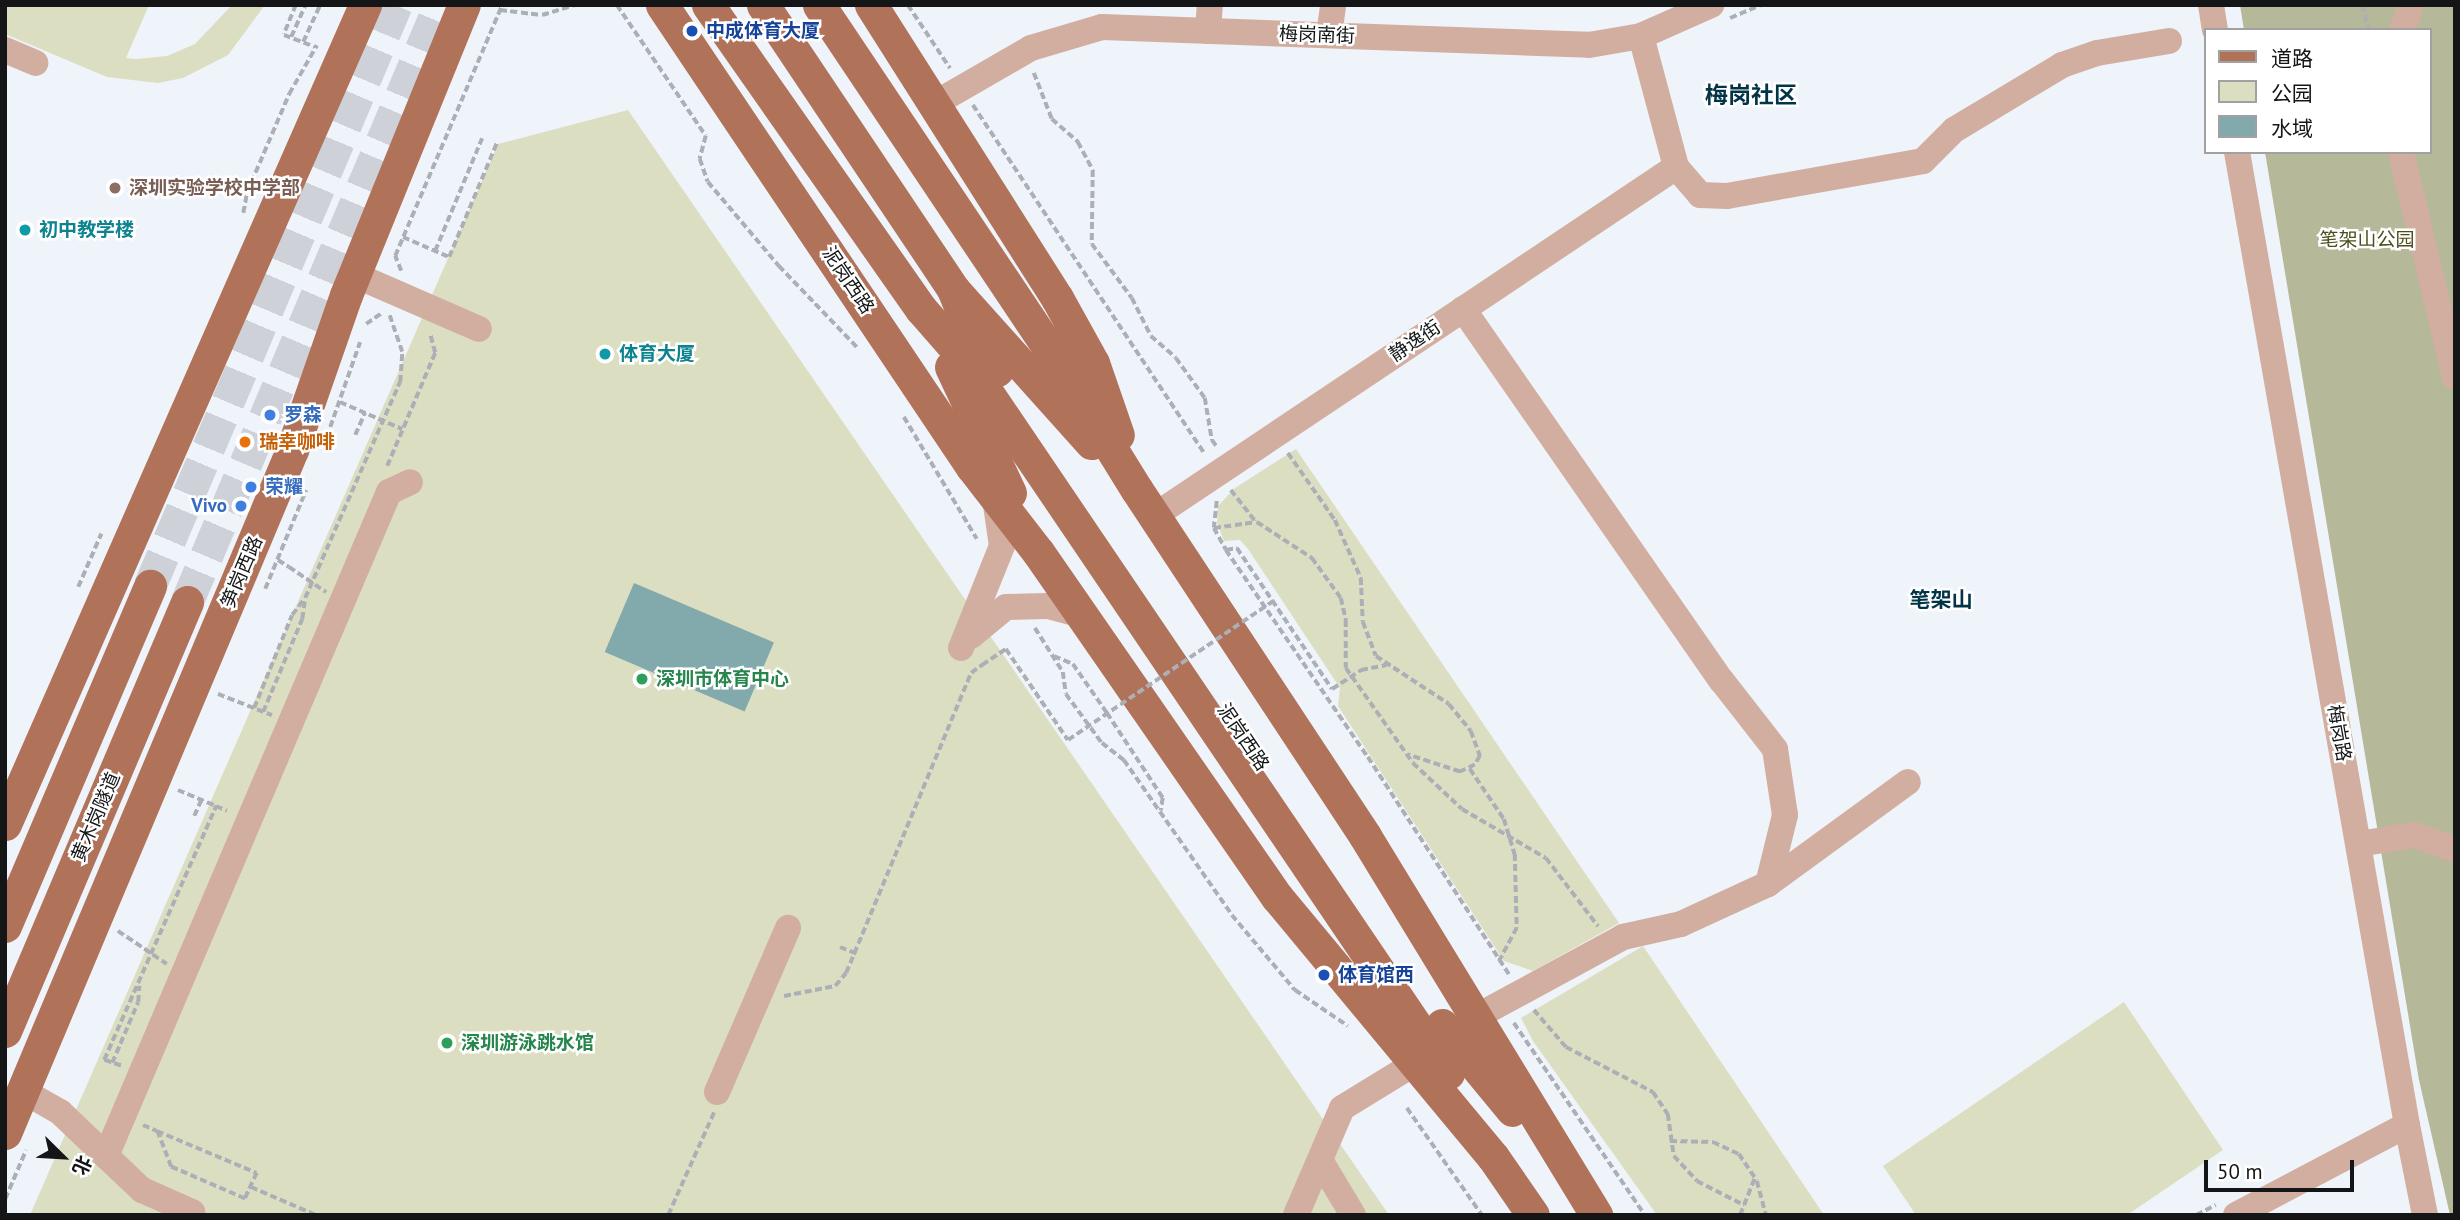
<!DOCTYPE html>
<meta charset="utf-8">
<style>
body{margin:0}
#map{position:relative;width:2460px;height:1220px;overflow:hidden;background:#eff3fa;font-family:"PT Sans","Noto Sans SC",sans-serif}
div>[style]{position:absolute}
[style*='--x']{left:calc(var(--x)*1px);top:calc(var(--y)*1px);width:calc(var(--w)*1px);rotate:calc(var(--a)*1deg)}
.green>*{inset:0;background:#dcdec2}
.forest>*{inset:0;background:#b5b899}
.water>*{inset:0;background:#82aaac;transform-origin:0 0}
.major-tunnel>*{height:33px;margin-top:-16.5px;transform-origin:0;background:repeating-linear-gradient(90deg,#ced2d8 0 33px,transparent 0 50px)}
.path>*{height:3.5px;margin-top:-1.75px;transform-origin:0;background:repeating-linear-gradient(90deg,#acafb5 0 7px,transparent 0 10.5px)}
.minor>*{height:26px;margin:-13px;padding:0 13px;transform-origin:13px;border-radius:13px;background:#d2aea0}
.major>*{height:33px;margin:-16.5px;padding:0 16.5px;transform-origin:16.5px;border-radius:16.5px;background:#b1725a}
.path-bridge>*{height:3.5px;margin-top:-1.75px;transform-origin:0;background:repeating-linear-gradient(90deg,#acafb5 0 7px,transparent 0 10.5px)}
.dots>*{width:19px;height:19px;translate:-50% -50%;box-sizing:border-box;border:4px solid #fff;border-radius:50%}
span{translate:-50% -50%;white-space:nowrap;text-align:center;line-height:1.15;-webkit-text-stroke:5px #fff;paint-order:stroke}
.transit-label{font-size:19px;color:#164399;font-weight:700}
.left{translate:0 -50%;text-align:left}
.street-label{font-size:19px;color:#131517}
.education-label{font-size:19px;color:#785e54;font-weight:700}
.culture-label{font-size:19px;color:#0d838f;font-weight:700}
.park-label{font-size:19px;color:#4d4f1b}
.shop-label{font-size:19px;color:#366cbe;font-weight:700}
.right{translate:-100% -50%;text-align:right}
.food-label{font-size:19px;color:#c56008;font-weight:700}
.leisure-label{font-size:19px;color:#27864d;font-weight:700}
.neighbourhood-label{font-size:21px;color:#023448;font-weight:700}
.quarter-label{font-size:23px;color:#023448;font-weight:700}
.frame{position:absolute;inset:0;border:7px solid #131517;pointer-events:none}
.legend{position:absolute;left:2204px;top:28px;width:228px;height:126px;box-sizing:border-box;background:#fff;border:2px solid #a1a1a2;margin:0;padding:9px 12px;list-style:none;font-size:21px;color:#131517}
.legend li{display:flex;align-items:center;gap:14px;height:35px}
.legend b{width:35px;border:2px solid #a1a1a2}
.north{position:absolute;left:28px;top:1122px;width:70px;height:70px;-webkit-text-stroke:5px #fff;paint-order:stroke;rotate:114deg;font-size:19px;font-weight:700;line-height:28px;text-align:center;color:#131517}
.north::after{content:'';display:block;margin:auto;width:24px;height:32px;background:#131517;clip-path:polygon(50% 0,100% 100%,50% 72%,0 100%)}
.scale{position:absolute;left:2204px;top:1160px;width:150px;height:32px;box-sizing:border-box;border:4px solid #131517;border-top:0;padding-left:9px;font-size:21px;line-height:24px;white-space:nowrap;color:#131517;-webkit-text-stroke:5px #fff;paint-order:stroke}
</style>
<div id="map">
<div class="green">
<div style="clip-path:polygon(5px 5px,149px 5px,126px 58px,136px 59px,167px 56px,195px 44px,232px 5px,265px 5px,228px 55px,183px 78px,158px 83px,107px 77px,5px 34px)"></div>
<div style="clip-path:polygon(628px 110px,1389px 1215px,30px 1215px,498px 144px)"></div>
<div style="clip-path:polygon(1296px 449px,1619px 923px,1533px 971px,1504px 961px,1338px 706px,1340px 688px,1248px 549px,1240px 540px,1224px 541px,1217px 522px,1218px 506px,1235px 488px)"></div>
<div style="clip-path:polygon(1643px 946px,1824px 1215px,1657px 1215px,1533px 1041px,1521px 1018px)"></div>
<div style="clip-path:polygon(2124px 1002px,2223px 1150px,2127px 1215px,1916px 1215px,1883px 1166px)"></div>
</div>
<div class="forest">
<div style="clip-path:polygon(2240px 5px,2455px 5px,2455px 1215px,2450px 1215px,2419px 1080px,2265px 152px,2430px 152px,2430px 30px,2244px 30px)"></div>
</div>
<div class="water">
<div style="left:634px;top:583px;width:152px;height:75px;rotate:23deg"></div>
</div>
<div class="major-tunnel">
<div style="--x:150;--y:586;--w:631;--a:-67.05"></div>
<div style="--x:187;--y:602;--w:648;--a:-67.03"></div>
</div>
<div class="path">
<div style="--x:296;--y:5;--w:32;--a:112"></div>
<div style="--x:284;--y:35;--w:33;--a:21"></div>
<div style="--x:617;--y:5;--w:158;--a:55.8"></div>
<div style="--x:706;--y:136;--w:24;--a:105"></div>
<div style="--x:700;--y:159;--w:24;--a:71"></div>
<div style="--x:708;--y:182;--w:110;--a:49.8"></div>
<div style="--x:779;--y:266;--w:115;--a:46.1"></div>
<div style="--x:908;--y:5;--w:76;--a:56.3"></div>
<div style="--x:2362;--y:5;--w:26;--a:74"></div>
<div style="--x:500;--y:10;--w:42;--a:6.8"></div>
<div style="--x:542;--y:15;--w:34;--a:-17"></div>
<div style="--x:1730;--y:18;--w:33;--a:-23"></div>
<div style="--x:291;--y:37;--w:35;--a:-66"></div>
<div style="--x:303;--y:42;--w:41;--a:-65.3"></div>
<div style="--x:1034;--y:73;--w:49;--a:68.6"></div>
<div style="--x:1052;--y:119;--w:35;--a:41"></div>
<div style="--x:1078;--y:142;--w:32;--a:62"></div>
<div style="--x:1093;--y:170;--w:74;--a:90.8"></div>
<div style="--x:1092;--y:244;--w:67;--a:53.5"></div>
<div style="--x:1132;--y:298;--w:42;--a:63.4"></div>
<div style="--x:1151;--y:336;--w:33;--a:41"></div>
<div style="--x:1176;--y:358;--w:49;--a:54.1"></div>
<div style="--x:1205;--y:398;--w:43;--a:80.5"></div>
<div style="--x:1212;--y:440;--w:10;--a:53"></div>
<div style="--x:973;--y:105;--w:419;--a:56.4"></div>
<div style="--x:243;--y:213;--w:21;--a:-79"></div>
<div style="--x:247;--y:192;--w:107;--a:-66.8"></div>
<div style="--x:289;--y:94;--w:56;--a:-60.3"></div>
<div style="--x:403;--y:237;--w:50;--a:23.5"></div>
<div style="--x:449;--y:257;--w:125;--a:-67.3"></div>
<div style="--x:435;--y:251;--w:122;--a:-67.4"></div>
<div style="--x:401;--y:271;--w:16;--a:-112"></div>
<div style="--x:395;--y:256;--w:273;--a:-66.9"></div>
<div style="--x:366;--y:324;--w:19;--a:-35"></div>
<div style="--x:340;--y:402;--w:68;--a:23.5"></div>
<div style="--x:904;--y:417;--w:142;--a:59.1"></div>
<div style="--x:355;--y:435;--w:24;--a:-66"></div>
<div style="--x:323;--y:447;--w:111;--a:-70.6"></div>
<div style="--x:1288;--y:453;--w:82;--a:55"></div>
<div style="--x:1335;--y:520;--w:64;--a:65.9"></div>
<div style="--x:1361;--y:578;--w:44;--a:87.4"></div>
<div style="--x:1363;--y:622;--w:36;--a:69"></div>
<div style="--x:1376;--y:656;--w:87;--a:33.3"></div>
<div style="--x:1449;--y:704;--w:35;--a:51"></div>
<div style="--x:1471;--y:731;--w:27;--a:70"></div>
<div style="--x:1480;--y:756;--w:10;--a:119"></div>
<div style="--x:1475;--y:765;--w:17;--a:155"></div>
<div style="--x:1460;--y:772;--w:55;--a:-161.9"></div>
<div style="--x:387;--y:466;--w:123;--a:-67"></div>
<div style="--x:435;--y:353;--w:20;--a:-105"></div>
<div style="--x:1231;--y:490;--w:41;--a:52"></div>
<div style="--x:1217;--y:501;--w:27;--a:96"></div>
<div style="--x:1214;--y:528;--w:25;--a:61"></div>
<div style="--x:1226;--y:550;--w:251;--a:55.6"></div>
<div style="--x:1368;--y:757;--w:259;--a:57"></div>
<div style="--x:1214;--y:528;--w:43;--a:-7.9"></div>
<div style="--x:1257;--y:522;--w:66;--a:33.2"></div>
<div style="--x:1312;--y:558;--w:49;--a:54.1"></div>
<div style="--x:1341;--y:598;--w:23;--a:77"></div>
<div style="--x:1346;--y:620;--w:48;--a:90"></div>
<div style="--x:1346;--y:668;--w:116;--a:54.8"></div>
<div style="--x:1413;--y:763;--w:67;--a:43.2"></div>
<div style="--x:1462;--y:809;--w:97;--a:30.3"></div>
<div style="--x:1546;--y:858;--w:86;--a:52.6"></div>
<div style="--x:1226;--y:550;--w:11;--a:-10"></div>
<div style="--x:1237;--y:548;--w:170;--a:56"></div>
<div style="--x:1332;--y:689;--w:35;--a:-33"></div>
<div style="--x:1361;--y:670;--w:26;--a:-11"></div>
<div style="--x:278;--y:560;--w:13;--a:32"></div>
<div style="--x:78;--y:587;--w:58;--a:-66.5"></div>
<div style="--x:265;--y:589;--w:107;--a:-67.5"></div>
<div style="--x:1035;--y:628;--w:52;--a:57.5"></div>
<div style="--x:1063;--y:672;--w:22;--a:82"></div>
<div style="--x:1066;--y:694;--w:61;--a:53.7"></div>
<div style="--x:1102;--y:743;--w:28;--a:38"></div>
<div style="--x:1124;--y:760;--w:189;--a:55.1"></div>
<div style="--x:1232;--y:915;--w:98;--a:50"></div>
<div style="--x:1295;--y:990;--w:64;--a:34.2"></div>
<div style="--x:1054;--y:656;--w:21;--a:23"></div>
<div style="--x:1073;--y:664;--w:60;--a:55.2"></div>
<div style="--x:1107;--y:713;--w:102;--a:56.6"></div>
<div style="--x:1163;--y:798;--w:13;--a:99"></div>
<div style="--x:218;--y:694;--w:58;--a:21.3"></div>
<div style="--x:254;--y:708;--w:100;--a:-67.8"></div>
<div style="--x:292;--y:615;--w:20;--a:-53"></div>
<div style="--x:263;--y:712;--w:101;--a:-67.2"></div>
<div style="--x:302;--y:619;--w:21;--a:-82"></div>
<div style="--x:305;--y:598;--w:236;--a:-66.3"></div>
<div style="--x:400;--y:382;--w:30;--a:-86"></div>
<div style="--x:402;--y:352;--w:39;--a:-109"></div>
<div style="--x:1470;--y:769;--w:60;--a:55.8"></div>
<div style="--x:1504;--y:819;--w:37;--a:73"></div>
<div style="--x:1515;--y:854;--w:74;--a:88.5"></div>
<div style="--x:1517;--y:928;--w:38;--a:118"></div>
<div style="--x:178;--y:790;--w:41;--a:22.8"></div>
<div style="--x:194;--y:816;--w:17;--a:-66"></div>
<div style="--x:118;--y:931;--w:11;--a:34"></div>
<div style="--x:840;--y:947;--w:18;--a:22"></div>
<div style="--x:784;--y:996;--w:52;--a:-11.1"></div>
<div style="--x:835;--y:986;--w:17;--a:-50"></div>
<div style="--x:846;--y:973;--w:325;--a:-67.4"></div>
<div style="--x:971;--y:673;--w:14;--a:-36"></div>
<div style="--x:1534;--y:1010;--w:49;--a:49.1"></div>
<div style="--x:1566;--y:1047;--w:98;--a:27.3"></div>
<div style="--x:1653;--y:1092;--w:27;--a:56"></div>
<div style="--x:1668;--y:1114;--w:42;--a:81.9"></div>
<div style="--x:1674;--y:1156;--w:34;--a:47"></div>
<div style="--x:1697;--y:1181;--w:53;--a:27.1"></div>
<div style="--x:1514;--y:1023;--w:232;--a:55.7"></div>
<div style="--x:112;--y:1063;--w:66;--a:-66.9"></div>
<div style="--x:138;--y:1002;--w:16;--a:-86"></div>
<div style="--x:121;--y:1066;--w:18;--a:-161"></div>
<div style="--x:104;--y:1060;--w:278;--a:-66.2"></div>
<div style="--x:216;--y:806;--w:12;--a:24"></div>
<div style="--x:1407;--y:1108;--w:131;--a:55"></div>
<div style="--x:143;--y:1125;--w:15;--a:23"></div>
<div style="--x:157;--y:1131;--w:108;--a:22.8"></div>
<div style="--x:257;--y:1173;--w:29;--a:115"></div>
<div style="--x:245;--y:1199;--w:81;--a:-156.6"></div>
<div style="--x:171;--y:1167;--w:39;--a:-111"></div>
<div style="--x:1670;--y:1141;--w:43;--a:1.3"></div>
<div style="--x:1713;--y:1142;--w:29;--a:25"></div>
<div style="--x:1739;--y:1154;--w:32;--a:56"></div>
<div style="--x:1757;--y:1181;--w:35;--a:75"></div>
<div style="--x:251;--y:1187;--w:71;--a:23.3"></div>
<div style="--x:5;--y:1199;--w:53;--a:-66.8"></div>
<div style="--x:668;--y:1215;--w:113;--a:-65.9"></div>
<div style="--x:1740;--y:1215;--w:41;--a:-68.5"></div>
<div style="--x:2196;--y:1215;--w:22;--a:-27"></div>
</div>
<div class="minor">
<div style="--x:2211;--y:5;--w:25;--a:81"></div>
<div style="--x:2402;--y:30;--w:27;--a:-70"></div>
<div style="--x:1208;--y:31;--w:26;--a:-86"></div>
<div style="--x:1329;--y:35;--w:30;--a:-82"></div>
<div style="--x:1641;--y:36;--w:136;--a:75"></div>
<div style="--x:1676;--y:167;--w:37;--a:49"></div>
<div style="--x:1700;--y:195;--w:27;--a:2"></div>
<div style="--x:1727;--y:196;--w:199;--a:-10.1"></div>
<div style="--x:1923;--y:161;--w:44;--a:-45"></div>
<div style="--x:1954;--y:130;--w:126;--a:-31"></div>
<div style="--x:2062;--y:65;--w:37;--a:-19"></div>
<div style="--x:2097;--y:53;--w:73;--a:-9.5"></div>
<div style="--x:5;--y:50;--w:33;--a:23"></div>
<div style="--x:934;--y:104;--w:112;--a:-30"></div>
<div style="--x:1031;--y:48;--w:74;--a:-16.5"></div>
<div style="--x:1102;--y:27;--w:487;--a:2.1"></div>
<div style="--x:1589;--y:45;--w:53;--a:-9.8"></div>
<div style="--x:1641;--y:36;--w:77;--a:-23.9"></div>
<div style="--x:2401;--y:152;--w:231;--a:76.5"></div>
<div style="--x:355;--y:275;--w:135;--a:23.5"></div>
<div style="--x:1463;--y:309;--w:453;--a:55.2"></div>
<div style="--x:1722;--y:681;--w:86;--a:52.1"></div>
<div style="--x:1775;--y:749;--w:67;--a:81.4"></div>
<div style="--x:1785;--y:815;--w:71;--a:103.8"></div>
<div style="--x:1154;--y:516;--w:628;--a:-33.77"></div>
<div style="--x:971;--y:636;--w:45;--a:-39.6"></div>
<div style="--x:1006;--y:607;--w:42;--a:-1.4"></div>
<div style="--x:1048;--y:606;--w:35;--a:15"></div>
<div style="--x:961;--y:648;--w:110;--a:-68.1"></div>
<div style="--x:1002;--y:546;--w:49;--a:-98.3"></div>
<div style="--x:2359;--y:844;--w:56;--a:-9.3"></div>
<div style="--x:2414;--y:835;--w:43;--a:18.9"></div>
<div style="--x:1474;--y:1018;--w:170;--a:-28.5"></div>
<div style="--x:1623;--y:937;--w:59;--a:-12.6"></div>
<div style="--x:1681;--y:924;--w:96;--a:-24.7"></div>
<div style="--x:1768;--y:884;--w:173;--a:-36.1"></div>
<div style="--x:23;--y:1091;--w:43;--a:29.6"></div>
<div style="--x:60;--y:1112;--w:64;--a:43.7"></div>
<div style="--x:106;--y:1156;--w:722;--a:-66.92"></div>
<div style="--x:389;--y:492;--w:23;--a:-25"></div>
<div style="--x:717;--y:1092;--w:179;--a:-66.6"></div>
<div style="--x:2407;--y:1125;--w:92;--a:78.7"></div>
<div style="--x:106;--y:1156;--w:50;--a:43.4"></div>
<div style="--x:142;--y:1190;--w:55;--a:23.7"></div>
<div style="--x:1320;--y:1160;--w:64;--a:59"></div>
<div style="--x:1296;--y:1215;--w:116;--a:-66.7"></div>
<div style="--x:1342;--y:1108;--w:88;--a:-31.5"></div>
<div style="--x:2236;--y:1215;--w:193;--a:-27.8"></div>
<div style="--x:2407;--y:1125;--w:988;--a:-99.91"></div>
</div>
<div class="major">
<div style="--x:662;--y:5;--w:556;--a:56.14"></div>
<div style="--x:972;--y:467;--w:108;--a:52.2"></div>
<div style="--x:1038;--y:552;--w:420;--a:55.3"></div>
<div style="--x:1277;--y:897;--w:338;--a:50.3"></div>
<div style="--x:1493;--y:1157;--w:70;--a:55.4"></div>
<div style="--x:708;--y:5;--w:371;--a:55"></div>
<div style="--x:921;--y:309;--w:64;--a:48.8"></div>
<div style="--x:963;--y:357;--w:865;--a:55.89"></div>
<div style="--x:763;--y:5;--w:342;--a:56.2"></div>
<div style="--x:953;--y:289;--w:207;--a:48.1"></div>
<div style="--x:819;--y:5;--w:417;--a:56.2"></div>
<div style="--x:1051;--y:351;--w:163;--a:58.3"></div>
<div style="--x:1137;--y:490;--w:414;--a:56.6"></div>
<div style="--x:1365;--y:836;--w:444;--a:58.6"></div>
<div style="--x:871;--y:5;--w:347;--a:57.6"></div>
<div style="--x:1057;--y:298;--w:74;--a:61"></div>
<div style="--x:1093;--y:363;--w:76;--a:70.9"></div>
<div style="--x:953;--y:289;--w:38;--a:68"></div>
<div style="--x:967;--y:324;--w:55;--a:56.9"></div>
<div style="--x:951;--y:367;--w:139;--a:64.9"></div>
<div style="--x:5;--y:824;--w:895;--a:-66.27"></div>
<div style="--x:5;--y:926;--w:370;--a:-66.9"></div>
<div style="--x:1442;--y:1025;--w:110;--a:50.5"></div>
<div style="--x:5;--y:1031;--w:466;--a:-67"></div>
<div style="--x:5;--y:1133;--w:741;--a:-67.21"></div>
<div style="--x:292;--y:450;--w:164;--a:-70.8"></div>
<div style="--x:346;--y:295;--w:313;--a:-67.9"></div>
</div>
<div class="path-bridge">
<div style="--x:289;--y:567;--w:45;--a:34"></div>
<div style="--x:982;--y:665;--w:29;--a:-34"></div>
<div style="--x:1006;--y:649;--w:110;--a:55.7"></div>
<div style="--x:1068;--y:740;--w:248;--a:-34.1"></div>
<div style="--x:127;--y:937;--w:48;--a:34"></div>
</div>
<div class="dots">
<div style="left:692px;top:31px;background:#1a4fb4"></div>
<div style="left:115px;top:188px;background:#8d6e63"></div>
<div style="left:25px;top:230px;background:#0f9aa8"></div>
<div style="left:605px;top:354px;background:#0f9aa8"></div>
<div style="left:270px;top:415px;background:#3f7fe0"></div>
<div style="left:245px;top:442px;background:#e8710a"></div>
<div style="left:251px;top:487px;background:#3f7fe0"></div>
<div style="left:241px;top:506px;background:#3f7fe0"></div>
<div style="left:642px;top:679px;background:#2e9e5b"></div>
<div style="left:1324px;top:975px;background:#1a4fb4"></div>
<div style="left:447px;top:1043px;background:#2e9e5b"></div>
</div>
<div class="transit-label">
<span class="left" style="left:706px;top:31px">中成体育大厦</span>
<span class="left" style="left:1338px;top:975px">体育馆西</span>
</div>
<div class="street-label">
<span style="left:1317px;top:35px;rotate:2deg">梅岗南街</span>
<span style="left:848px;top:280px;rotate:56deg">泥岗西路</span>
<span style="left:1415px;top:341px;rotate:-34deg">静逸街</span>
<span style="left:242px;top:572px;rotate:-67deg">笋岗西路</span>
<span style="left:2339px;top:733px;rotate:80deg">梅岗路</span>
<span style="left:1243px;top:737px;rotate:56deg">泥岗西路</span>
<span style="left:96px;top:817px;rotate:-67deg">黄木岗隧道</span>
</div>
<div class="education-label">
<span class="left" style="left:129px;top:188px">深圳实验学校中学部</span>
</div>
<div class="culture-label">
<span class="left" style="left:39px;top:230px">初中教学楼</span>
<span class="left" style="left:619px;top:354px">体育大厦</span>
</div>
<div class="park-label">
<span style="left:2367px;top:240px">笔架山公园</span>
</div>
<div class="shop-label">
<span class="left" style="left:284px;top:415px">罗森</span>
<span class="left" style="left:265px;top:487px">荣耀</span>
<span class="right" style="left:227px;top:506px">Vivo</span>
</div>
<div class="food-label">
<span class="left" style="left:259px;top:442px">瑞幸咖啡</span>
</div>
<div class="leisure-label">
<span class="left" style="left:656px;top:679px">深圳市体育中心</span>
<span class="left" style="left:461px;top:1043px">深圳游泳跳水馆</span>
</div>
<div class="neighbourhood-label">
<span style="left:1941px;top:600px">笔架山</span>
</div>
<div class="quarter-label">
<span style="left:1751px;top:95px">梅岗社区</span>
</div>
<div class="frame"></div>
<ul class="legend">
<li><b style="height:9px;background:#b1725a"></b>道路</li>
<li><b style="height:19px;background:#dcdec2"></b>公园</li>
<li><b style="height:19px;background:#82aaac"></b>水域</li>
</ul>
<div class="north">北</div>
<div class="scale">50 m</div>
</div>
